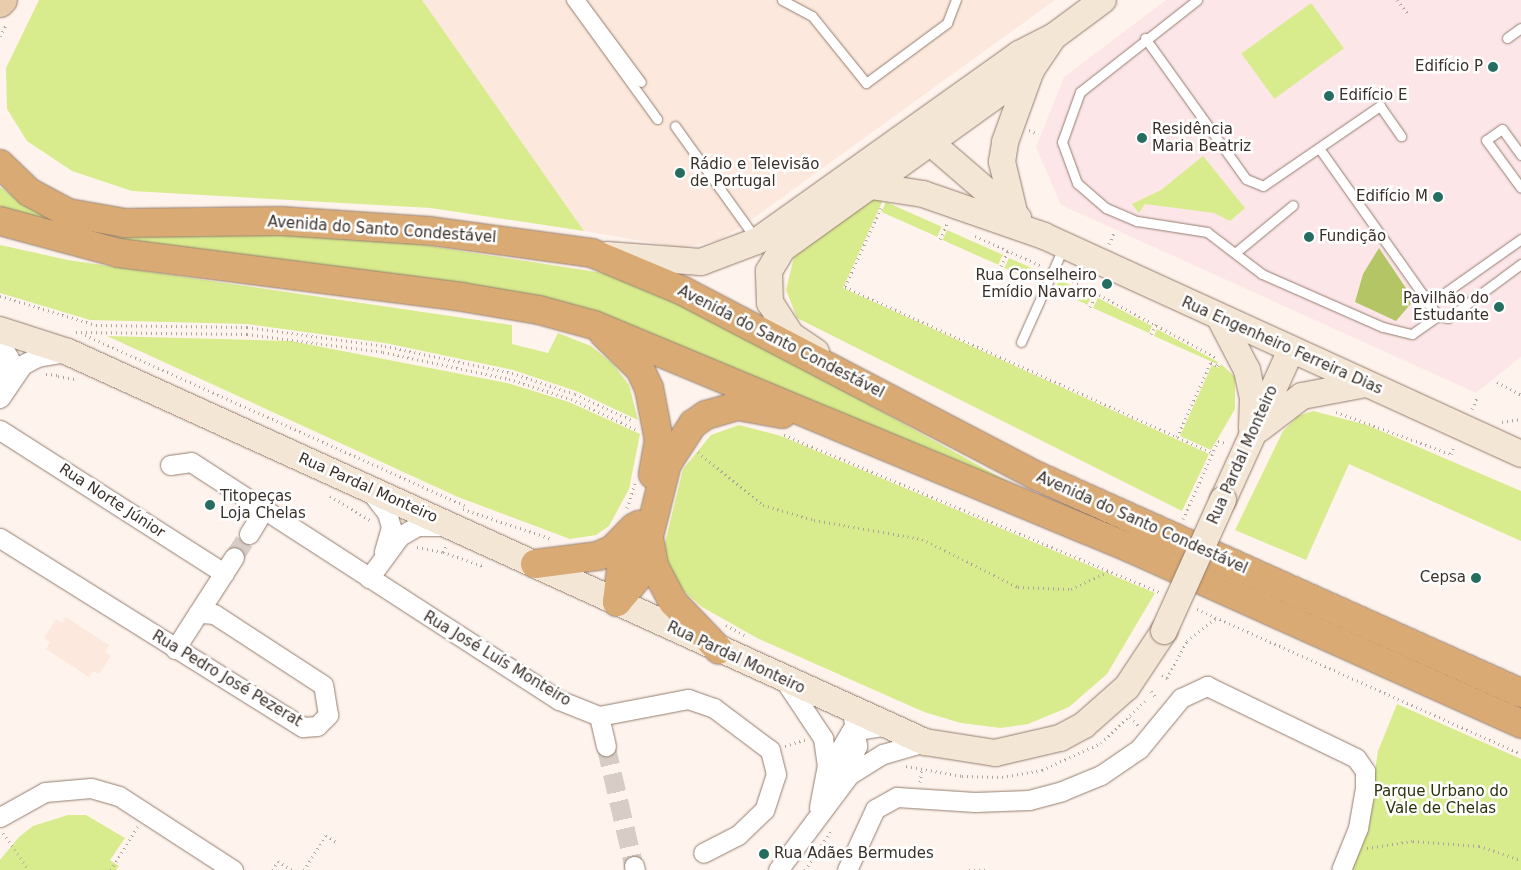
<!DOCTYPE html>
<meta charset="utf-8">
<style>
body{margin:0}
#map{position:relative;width:1521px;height:870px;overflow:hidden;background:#fef4ed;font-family:"DejaVu Sans",sans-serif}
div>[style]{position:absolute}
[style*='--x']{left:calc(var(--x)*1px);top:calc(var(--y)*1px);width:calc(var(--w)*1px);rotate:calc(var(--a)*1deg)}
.built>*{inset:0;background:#fce8dc}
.education>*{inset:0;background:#fce6e7}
.green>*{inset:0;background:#d8eb8d;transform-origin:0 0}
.forest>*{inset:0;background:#b3c564}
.street-tunnel>*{height:19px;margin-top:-9.5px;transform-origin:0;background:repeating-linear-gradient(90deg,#d7cdc6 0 19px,transparent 0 28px)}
.path>*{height:3px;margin-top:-1.5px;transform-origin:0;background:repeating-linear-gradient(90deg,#aea49e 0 1px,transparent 0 5px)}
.roads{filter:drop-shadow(0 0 1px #947c6e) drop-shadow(0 0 1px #947c6e)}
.lane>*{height:9px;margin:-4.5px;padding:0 4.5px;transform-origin:4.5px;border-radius:4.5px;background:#fff}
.street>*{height:19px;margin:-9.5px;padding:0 9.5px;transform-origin:9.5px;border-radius:9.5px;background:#fff}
.secondary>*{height:26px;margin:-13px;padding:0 13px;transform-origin:13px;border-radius:13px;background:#f4e6d5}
.primary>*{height:28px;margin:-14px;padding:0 14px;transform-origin:14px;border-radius:14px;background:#e8ccab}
.highway>*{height:28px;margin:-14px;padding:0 14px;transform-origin:14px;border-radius:14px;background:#d9aa73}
.bridges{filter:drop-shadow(0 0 1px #947c6e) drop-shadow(0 0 1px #947c6e)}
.secondary-bridge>*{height:26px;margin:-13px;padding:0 13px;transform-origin:13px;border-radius:13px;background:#f4e6d5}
.dots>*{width:14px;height:14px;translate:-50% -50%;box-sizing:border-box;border:2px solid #fff;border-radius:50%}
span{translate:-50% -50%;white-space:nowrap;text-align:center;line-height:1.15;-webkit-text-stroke:5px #fff;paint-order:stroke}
.poi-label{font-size:15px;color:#3a302a}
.right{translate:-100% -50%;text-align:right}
.left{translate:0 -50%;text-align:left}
.street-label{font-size:15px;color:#3a302a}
.park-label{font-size:15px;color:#2b3208}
</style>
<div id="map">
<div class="built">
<div style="clip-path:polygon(422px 0,1055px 0,748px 222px,719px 240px,683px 248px,584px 231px)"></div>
<div style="clip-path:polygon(66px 617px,109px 645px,105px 652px,111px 656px,99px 674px,93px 671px,89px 677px,46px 649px,50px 642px,44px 638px,56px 619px,62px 623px)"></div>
</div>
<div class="education">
<div style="clip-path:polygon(1166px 0,1521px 0,1521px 357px,1476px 393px,1061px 205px,1036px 147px,1064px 77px)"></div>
</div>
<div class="green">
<div style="clip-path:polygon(39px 0,422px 0,584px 231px,431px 208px,132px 191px,72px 171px,27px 141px,7px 109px,6px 68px)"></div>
<div style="left:1311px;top:3px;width:56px;height:86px;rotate:54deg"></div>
<div style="clip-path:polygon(1203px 156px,1245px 208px,1230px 221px,1214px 213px,1145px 204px,1139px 213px,1132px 204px,1161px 190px)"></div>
<div style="clip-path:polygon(0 187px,27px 206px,384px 239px,609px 274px,651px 287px,747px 337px,1023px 490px,676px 348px,65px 234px,0 212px)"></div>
<div style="clip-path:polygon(872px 199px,883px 200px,843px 288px,1209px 454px,1182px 511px,797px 318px,786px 290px,794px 257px)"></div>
<div style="left:886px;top:202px;width:61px;height:11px;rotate:24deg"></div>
<div style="left:947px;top:230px;width:61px;height:11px;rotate:24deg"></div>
<div style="clip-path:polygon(0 245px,68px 260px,512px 325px,512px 344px,548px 353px,558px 333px,591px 346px,613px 364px,629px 385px,638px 420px,576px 391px,513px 370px,385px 343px,247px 324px,90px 320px,0 293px)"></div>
<div style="left:1009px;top:258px;width:36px;height:11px;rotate:24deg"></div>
<div style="left:1059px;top:280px;width:36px;height:11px;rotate:24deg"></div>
<div style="clip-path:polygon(1098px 298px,1152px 326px,1149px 333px,1093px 308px)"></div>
<div style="clip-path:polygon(1157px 329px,1218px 362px,1217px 364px,1154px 336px)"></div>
<div style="clip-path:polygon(107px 336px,291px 341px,507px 383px,569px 402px,640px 434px,629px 489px,609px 526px,596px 535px,570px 539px,458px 497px)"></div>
<div style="clip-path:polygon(1221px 364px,1235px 377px,1235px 409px,1211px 450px,1180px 436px,1212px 365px,1219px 368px)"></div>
<div style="clip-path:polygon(1313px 411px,1367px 425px,1521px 491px,1521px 541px,1349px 464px,1306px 560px,1235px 530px,1283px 431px,1298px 416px)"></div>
<div style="clip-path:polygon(739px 425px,781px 436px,1155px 593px,1107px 674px,1069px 707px,1028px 724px,1001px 728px,961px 723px,924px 712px,757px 638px,702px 607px,679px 587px,667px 563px,665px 543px,683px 469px,711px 435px)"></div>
<div style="clip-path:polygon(1397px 704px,1521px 759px,1521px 870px,1352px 870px,1366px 832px,1378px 751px)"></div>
<div style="clip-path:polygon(68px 815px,86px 815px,125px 838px,110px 860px,119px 866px,116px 870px,0 870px,0 860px,19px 837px,33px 826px)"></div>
</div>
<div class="forest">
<div style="clip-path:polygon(1379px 248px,1414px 300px,1396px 321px,1355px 302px,1363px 274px)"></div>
</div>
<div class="street-tunnel">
<div style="--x:234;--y:557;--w:27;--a:-57"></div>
<div style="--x:606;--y:746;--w:123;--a:76.9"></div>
</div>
<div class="path">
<div style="--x:1397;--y:0;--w:19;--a:51"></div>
<div style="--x:0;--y:36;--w:15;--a:-62"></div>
<div style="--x:1029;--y:130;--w:10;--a:24"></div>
<div style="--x:881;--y:208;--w:87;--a:114.5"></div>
<div style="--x:845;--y:287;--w:404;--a:24.3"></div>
<div style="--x:975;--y:236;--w:73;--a:24.1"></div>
<div style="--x:940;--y:239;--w:17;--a:-65"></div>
<div style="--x:1109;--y:244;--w:12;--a:-66"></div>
<div style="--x:1001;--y:266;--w:17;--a:-65"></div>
<div style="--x:1064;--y:276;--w:174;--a:28.2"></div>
<div style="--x:0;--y:296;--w:100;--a:16.8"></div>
<div style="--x:96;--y:325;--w:151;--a:0.8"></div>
<div style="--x:247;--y:327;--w:139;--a:7.8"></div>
<div style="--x:385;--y:346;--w:130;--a:12"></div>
<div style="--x:512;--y:373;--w:66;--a:18.4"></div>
<div style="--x:575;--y:394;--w:65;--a:24.6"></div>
<div style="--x:1090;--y:307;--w:17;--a:-66"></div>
<div style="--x:76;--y:332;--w:171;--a:0.7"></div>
<div style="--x:247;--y:334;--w:137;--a:7.5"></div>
<div style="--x:383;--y:352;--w:129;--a:12.1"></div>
<div style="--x:509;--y:379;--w:65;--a:17.9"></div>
<div style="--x:571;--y:399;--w:71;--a:25.1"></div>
<div style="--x:1151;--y:334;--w:11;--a:-63"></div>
<div style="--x:85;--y:335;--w:417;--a:24.2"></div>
<div style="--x:46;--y:374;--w:12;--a:5"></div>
<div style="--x:58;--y:376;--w:17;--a:10"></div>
<div style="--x:1497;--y:382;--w:27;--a:28"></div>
<div style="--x:1472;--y:409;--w:12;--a:-66"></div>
<div style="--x:1336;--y:412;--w:122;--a:20.1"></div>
<div style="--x:1451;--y:454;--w:9;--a:-69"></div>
<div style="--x:1502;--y:422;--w:19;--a:-9"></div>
<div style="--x:784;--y:435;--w:407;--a:22.7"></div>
<div style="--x:1177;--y:437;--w:82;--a:-65.6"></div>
<div style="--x:1211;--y:362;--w:8;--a:30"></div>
<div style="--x:1218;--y:366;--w:4;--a:-63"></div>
<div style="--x:698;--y:452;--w:84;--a:39.2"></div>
<div style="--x:763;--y:505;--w:53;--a:16.4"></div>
<div style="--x:814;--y:520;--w:110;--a:10"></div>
<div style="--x:922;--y:539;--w:107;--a:26.6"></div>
<div style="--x:1018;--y:587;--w:53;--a:2.2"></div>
<div style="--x:1071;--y:589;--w:43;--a:-24.8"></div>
<div style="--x:330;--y:496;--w:47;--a:31"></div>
<div style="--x:627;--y:508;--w:26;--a:-72"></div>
<div style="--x:463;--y:509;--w:94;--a:18.6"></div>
<div style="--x:1183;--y:519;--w:85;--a:-65.8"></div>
<div style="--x:1218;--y:441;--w:7;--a:16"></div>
<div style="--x:417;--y:547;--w:26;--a:11"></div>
<div style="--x:443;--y:552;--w:7;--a:-63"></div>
<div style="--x:443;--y:552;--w:42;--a:19.3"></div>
<div style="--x:1197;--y:609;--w:355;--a:24.1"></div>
<div style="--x:726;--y:625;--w:21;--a:29"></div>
<div style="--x:1162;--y:675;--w:6;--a:31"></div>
<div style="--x:1167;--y:678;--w:42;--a:-61.6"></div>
<div style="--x:1187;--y:641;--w:37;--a:-38"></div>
<div style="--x:1151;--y:691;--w:10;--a:53"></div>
<div style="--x:1130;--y:717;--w:13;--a:45"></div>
<div style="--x:785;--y:746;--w:22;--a:-18"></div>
<div style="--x:906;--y:766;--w:57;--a:10.1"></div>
<div style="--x:962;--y:776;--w:40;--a:1.4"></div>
<div style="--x:1002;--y:777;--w:41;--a:-9.9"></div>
<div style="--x:1042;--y:770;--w:65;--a:-24.6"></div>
<div style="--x:1101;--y:743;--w:64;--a:-43.7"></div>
<div style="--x:920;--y:782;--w:14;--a:-82"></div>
<div style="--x:3;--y:833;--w:45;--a:54.9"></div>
<div style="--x:1367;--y:848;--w:47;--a:-8.7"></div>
<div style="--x:1413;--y:841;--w:66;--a:4.3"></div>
<div style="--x:1479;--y:846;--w:44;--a:18.4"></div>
<div style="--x:111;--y:870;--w:52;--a:-58.5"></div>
<div style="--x:273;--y:870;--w:10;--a:-61"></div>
<div style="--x:278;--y:861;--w:17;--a:33"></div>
<div style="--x:304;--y:870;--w:41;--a:-57.8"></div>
<div style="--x:326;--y:835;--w:14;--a:34"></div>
<div style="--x:805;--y:870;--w:49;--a:-56.6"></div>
<div style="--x:969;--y:870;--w:17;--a:0"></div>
</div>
<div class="roads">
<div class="lane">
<div style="--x:571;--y:0;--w:147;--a:54.1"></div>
<div style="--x:580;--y:0;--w:102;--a:53.4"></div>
<div style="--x:782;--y:0;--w:34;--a:28"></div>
<div style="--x:812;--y:16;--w:86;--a:51.1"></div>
<div style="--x:866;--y:83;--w:101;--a:-36.5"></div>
<div style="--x:947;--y:23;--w:25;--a:-69"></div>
<div style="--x:1197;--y:0;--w:149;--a:141.8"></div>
<div style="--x:1080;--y:92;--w:53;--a:109.8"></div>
<div style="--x:1062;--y:142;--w:44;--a:69.9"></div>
<div style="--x:1077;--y:183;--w:38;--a:41"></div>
<div style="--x:1106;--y:208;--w:34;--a:23"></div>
<div style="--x:1137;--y:221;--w:71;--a:8.9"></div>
<div style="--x:1207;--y:232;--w:69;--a:37.4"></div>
<div style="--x:1262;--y:274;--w:132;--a:23.7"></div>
<div style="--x:1383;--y:327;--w:30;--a:14"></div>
<div style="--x:1412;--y:334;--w:32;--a:-35"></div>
<div style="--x:1438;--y:316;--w:10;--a:11"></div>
<div style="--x:1448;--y:318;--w:91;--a:-36.5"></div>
<div style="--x:1145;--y:38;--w:173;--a:54.4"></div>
<div style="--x:1246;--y:179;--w:18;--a:22"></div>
<div style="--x:1263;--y:186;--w:142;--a:-34.4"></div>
<div style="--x:1380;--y:106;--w:37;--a:55"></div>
<div style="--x:1507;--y:38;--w:17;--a:-36"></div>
<div style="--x:675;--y:126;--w:139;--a:54.4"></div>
<div style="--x:1319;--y:148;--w:206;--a:54.7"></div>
<div style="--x:1521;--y:155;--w:32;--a:-126"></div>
<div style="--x:1502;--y:129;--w:19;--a:145"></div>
<div style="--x:1486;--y:140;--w:59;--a:53.9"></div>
<div style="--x:1235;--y:253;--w:75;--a:-39.6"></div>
<div style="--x:1429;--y:304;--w:113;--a:-35.2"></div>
<div style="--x:1021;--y:342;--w:105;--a:-65.9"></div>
</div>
<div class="street">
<div style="--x:0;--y:343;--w:17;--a:59"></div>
<div style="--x:9;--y:358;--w:25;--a:92"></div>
<div style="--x:0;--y:398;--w:40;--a:-56"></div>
<div style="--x:22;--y:365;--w:17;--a:-28"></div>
<div style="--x:37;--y:357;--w:27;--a:-10"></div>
<div style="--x:0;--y:430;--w:266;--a:32.6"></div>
<div style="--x:170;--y:465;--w:21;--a:-8"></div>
<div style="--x:191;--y:462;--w:438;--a:32.9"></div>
<div style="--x:559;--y:700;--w:43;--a:21.8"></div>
<div style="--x:599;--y:716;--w:91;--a:-10.8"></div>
<div style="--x:688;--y:699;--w:28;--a:19"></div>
<div style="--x:714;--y:708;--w:70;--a:36.9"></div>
<div style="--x:770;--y:750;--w:25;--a:76"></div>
<div style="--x:776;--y:774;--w:38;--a:108"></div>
<div style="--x:764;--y:810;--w:36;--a:136"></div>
<div style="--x:738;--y:835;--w:39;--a:153"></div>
<div style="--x:370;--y:491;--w:28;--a:52"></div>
<div style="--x:387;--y:513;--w:15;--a:74"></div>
<div style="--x:391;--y:527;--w:26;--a:106"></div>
<div style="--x:249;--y:534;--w:27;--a:-59"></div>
<div style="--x:0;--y:538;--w:357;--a:32"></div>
<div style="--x:303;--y:727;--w:14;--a:-4"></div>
<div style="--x:317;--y:726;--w:16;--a:-45"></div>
<div style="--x:328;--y:715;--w:30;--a:-99"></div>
<div style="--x:323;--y:685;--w:130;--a:-146.9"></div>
<div style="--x:214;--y:614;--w:16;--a:-176"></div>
<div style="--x:369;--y:578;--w:52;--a:-53.6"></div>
<div style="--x:400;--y:536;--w:20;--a:-30"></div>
<div style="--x:417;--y:526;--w:27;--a:0"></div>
<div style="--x:175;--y:649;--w:109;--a:-57.3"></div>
<div style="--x:785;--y:681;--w:69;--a:56.3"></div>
<div style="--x:823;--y:738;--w:27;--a:82"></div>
<div style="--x:827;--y:765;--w:43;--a:100.8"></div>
<div style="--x:599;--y:716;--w:31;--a:77"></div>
<div style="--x:828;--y:770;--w:45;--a:-59.5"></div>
<div style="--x:851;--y:731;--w:31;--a:-9"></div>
<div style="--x:841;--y:779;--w:37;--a:-64"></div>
<div style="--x:857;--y:746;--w:27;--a:-98"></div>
<div style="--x:0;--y:817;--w:51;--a:-29.1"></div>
<div style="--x:45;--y:792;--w:46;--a:-5"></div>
<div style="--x:91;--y:788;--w:29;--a:16"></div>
<div style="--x:119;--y:796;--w:136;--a:33"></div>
<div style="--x:634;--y:866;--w:4;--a:76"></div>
<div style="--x:778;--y:870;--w:119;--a:-53.2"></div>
<div style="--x:849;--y:775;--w:40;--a:-32"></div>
<div style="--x:883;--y:754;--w:44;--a:-15.9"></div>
<div style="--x:847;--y:870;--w:67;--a:-65.3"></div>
<div style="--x:875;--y:809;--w:25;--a:-29"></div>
<div style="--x:897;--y:797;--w:78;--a:3.7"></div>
<div style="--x:975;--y:802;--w:54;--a:-2.1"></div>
<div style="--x:1029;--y:800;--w:34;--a:-15"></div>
<div style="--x:1062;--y:791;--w:42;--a:-22.3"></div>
<div style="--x:1101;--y:775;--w:46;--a:-34.4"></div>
<div style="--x:1139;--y:749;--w:66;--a:-50.5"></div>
<div style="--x:1181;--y:698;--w:29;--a:-25"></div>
<div style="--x:1207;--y:686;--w:165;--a:25.8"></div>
<div style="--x:1356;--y:758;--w:16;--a:55"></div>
<div style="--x:1365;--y:771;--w:17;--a:90"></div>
<div style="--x:1365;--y:788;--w:41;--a:99.9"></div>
<div style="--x:1358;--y:828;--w:45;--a:112"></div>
</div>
<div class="secondary">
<div style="--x:931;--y:143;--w:115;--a:40.8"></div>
<div style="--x:871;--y:186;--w:53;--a:8.7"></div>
<div style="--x:923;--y:194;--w:128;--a:19.1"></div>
<div style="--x:1044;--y:236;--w:524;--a:24.56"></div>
<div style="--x:1015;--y:216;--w:56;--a:-103.5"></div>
<div style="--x:1002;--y:162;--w:20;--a:-81"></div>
<div style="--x:1005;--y:142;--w:77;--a:-70.1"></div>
<div style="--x:607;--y:255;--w:94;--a:4.3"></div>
<div style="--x:701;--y:262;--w:60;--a:-20.6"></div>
<div style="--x:757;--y:241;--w:322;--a:-35.5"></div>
<div style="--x:1019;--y:54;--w:38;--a:-27"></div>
<div style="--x:1053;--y:37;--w:62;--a:-36.5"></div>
<div style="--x:1220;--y:318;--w:59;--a:62.6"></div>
<div style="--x:1247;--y:370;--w:29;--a:78"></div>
<div style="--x:1253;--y:398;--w:30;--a:92"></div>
<div style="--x:0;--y:330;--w:71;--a:17.9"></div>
<div style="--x:68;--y:352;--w:942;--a:24.47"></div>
<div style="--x:925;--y:742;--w:71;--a:8.9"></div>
<div style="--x:995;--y:753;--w:67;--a:-13"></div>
<div style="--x:1060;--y:738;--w:27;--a:-28"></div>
<div style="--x:1084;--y:725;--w:57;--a:-41.5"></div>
<div style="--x:1127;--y:687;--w:67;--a:-56.5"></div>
<div style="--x:816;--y:352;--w:30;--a:-146"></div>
<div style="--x:791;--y:335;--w:38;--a:-123"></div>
<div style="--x:770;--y:303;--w:32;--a:-92"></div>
<div style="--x:769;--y:271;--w:26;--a:-59"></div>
<div style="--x:782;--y:249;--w:307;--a:-35.7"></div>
<div style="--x:1031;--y:70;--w:37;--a:-56"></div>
<div style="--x:1259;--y:429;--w:54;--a:-37.5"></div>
<div style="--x:1302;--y:396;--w:65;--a:-10.6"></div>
<div style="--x:1223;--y:500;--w:165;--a:-65.6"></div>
</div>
<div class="primary">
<div style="--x:0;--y:3;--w:4;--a:-45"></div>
</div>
<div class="highway">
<div style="--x:0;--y:164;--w:40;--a:44"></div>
<div style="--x:29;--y:192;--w:44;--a:28.3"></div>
<div style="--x:68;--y:213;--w:58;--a:10"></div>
<div style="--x:125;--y:223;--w:156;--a:-0.7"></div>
<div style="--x:281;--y:221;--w:149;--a:3.8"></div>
<div style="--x:430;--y:231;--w:163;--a:7.7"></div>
<div style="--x:592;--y:253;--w:99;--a:22.7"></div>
<div style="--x:683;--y:291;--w:397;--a:27.6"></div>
<div style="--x:1035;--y:475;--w:533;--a:24.16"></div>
<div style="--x:0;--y:221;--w:123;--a:15.1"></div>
<div style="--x:119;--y:253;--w:346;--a:7.3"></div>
<div style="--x:462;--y:297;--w:78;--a:9.6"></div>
<div style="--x:539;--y:310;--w:57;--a:15.3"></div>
<div style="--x:594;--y:325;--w:581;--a:22.59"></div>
<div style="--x:1130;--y:548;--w:429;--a:24.2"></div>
<div style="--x:604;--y:334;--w:50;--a:44.2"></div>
<div style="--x:640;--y:369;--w:21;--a:65"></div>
<div style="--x:649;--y:388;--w:53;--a:79.1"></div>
<div style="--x:659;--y:440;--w:35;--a:100"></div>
<div style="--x:650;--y:543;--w:23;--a:80"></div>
<div style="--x:654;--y:566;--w:41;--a:62.2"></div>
<div style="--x:673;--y:602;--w:66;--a:46.2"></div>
<div style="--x:535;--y:564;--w:64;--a:-7.2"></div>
<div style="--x:598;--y:556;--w:17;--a:-25"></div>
<div style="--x:613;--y:549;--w:30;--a:-46"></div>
<div style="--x:617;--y:602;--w:34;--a:-50"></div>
<div style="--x:639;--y:576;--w:115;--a:-76"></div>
<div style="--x:667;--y:464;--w:48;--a:-57"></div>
<div style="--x:693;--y:424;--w:16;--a:-35"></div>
<div style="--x:706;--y:415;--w:33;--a:-16"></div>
<div style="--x:738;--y:406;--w:45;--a:10.3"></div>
<div style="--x:617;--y:602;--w:35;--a:-83"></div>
<div style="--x:621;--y:567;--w:46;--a:-66.8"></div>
</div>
</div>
<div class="bridges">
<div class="secondary-bridge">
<div style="--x:1164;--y:631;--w:144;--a:-65.8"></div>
</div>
</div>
<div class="dots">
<div style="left:1493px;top:67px;background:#266d61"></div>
<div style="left:1329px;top:96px;background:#266d61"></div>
<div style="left:1142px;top:138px;background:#266d61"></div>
<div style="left:680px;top:173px;background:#266d61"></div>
<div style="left:1438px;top:197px;background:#266d61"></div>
<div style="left:1309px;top:237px;background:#266d61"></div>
<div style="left:1107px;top:284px;background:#266d61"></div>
<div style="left:1499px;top:307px;background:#266d61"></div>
<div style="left:210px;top:505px;background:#266d61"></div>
<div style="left:1476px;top:578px;background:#266d61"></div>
<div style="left:764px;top:854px;background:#266d61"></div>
</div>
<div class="poi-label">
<span class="right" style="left:1483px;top:67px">Edifício P</span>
<span class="left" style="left:1339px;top:96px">Edifício E</span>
<span class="left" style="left:1152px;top:138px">Residência<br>Maria Beatriz</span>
<span class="left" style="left:690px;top:173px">Rádio e Televisão<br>de Portugal</span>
<span class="right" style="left:1428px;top:197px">Edifício M</span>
<span class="left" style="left:1319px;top:237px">Fundição</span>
<span class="right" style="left:1097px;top:284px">Rua Conselheiro<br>Emídio Navarro</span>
<span class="right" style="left:1489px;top:307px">Pavilhão do<br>Estudante</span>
<span class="left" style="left:220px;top:505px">Titopeças<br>Loja Chelas</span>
<span class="right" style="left:1466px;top:578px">Cepsa</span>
<span class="left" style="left:774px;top:854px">Rua Adães Bermudes</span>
</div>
<div class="street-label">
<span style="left:382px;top:230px;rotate:4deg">Avenida do Santo Condestável</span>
<span style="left:781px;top:342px;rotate:27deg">Avenida do Santo Condestável</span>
<span style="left:1282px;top:346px;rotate:24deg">Rua Engenheiro Ferreira Dias</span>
<span style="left:1243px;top:455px;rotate:-66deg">Rua Pardal Monteiro</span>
<span style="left:368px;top:488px;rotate:24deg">Rua Pardal Monteiro</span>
<span style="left:112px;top:501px;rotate:33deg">Rua Norte Júnior</span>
<span style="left:1142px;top:523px;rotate:24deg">Avenida do Santo Condestável</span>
<span style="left:736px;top:658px;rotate:25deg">Rua Pardal Monteiro</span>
<span style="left:497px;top:659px;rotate:31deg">Rua José Luís Monteiro</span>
<span style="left:227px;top:679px;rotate:31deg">Rua Pedro José Pezerat</span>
</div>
<div class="park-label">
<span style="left:1441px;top:800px">Parque Urbano do<br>Vale de Chelas</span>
</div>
</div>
